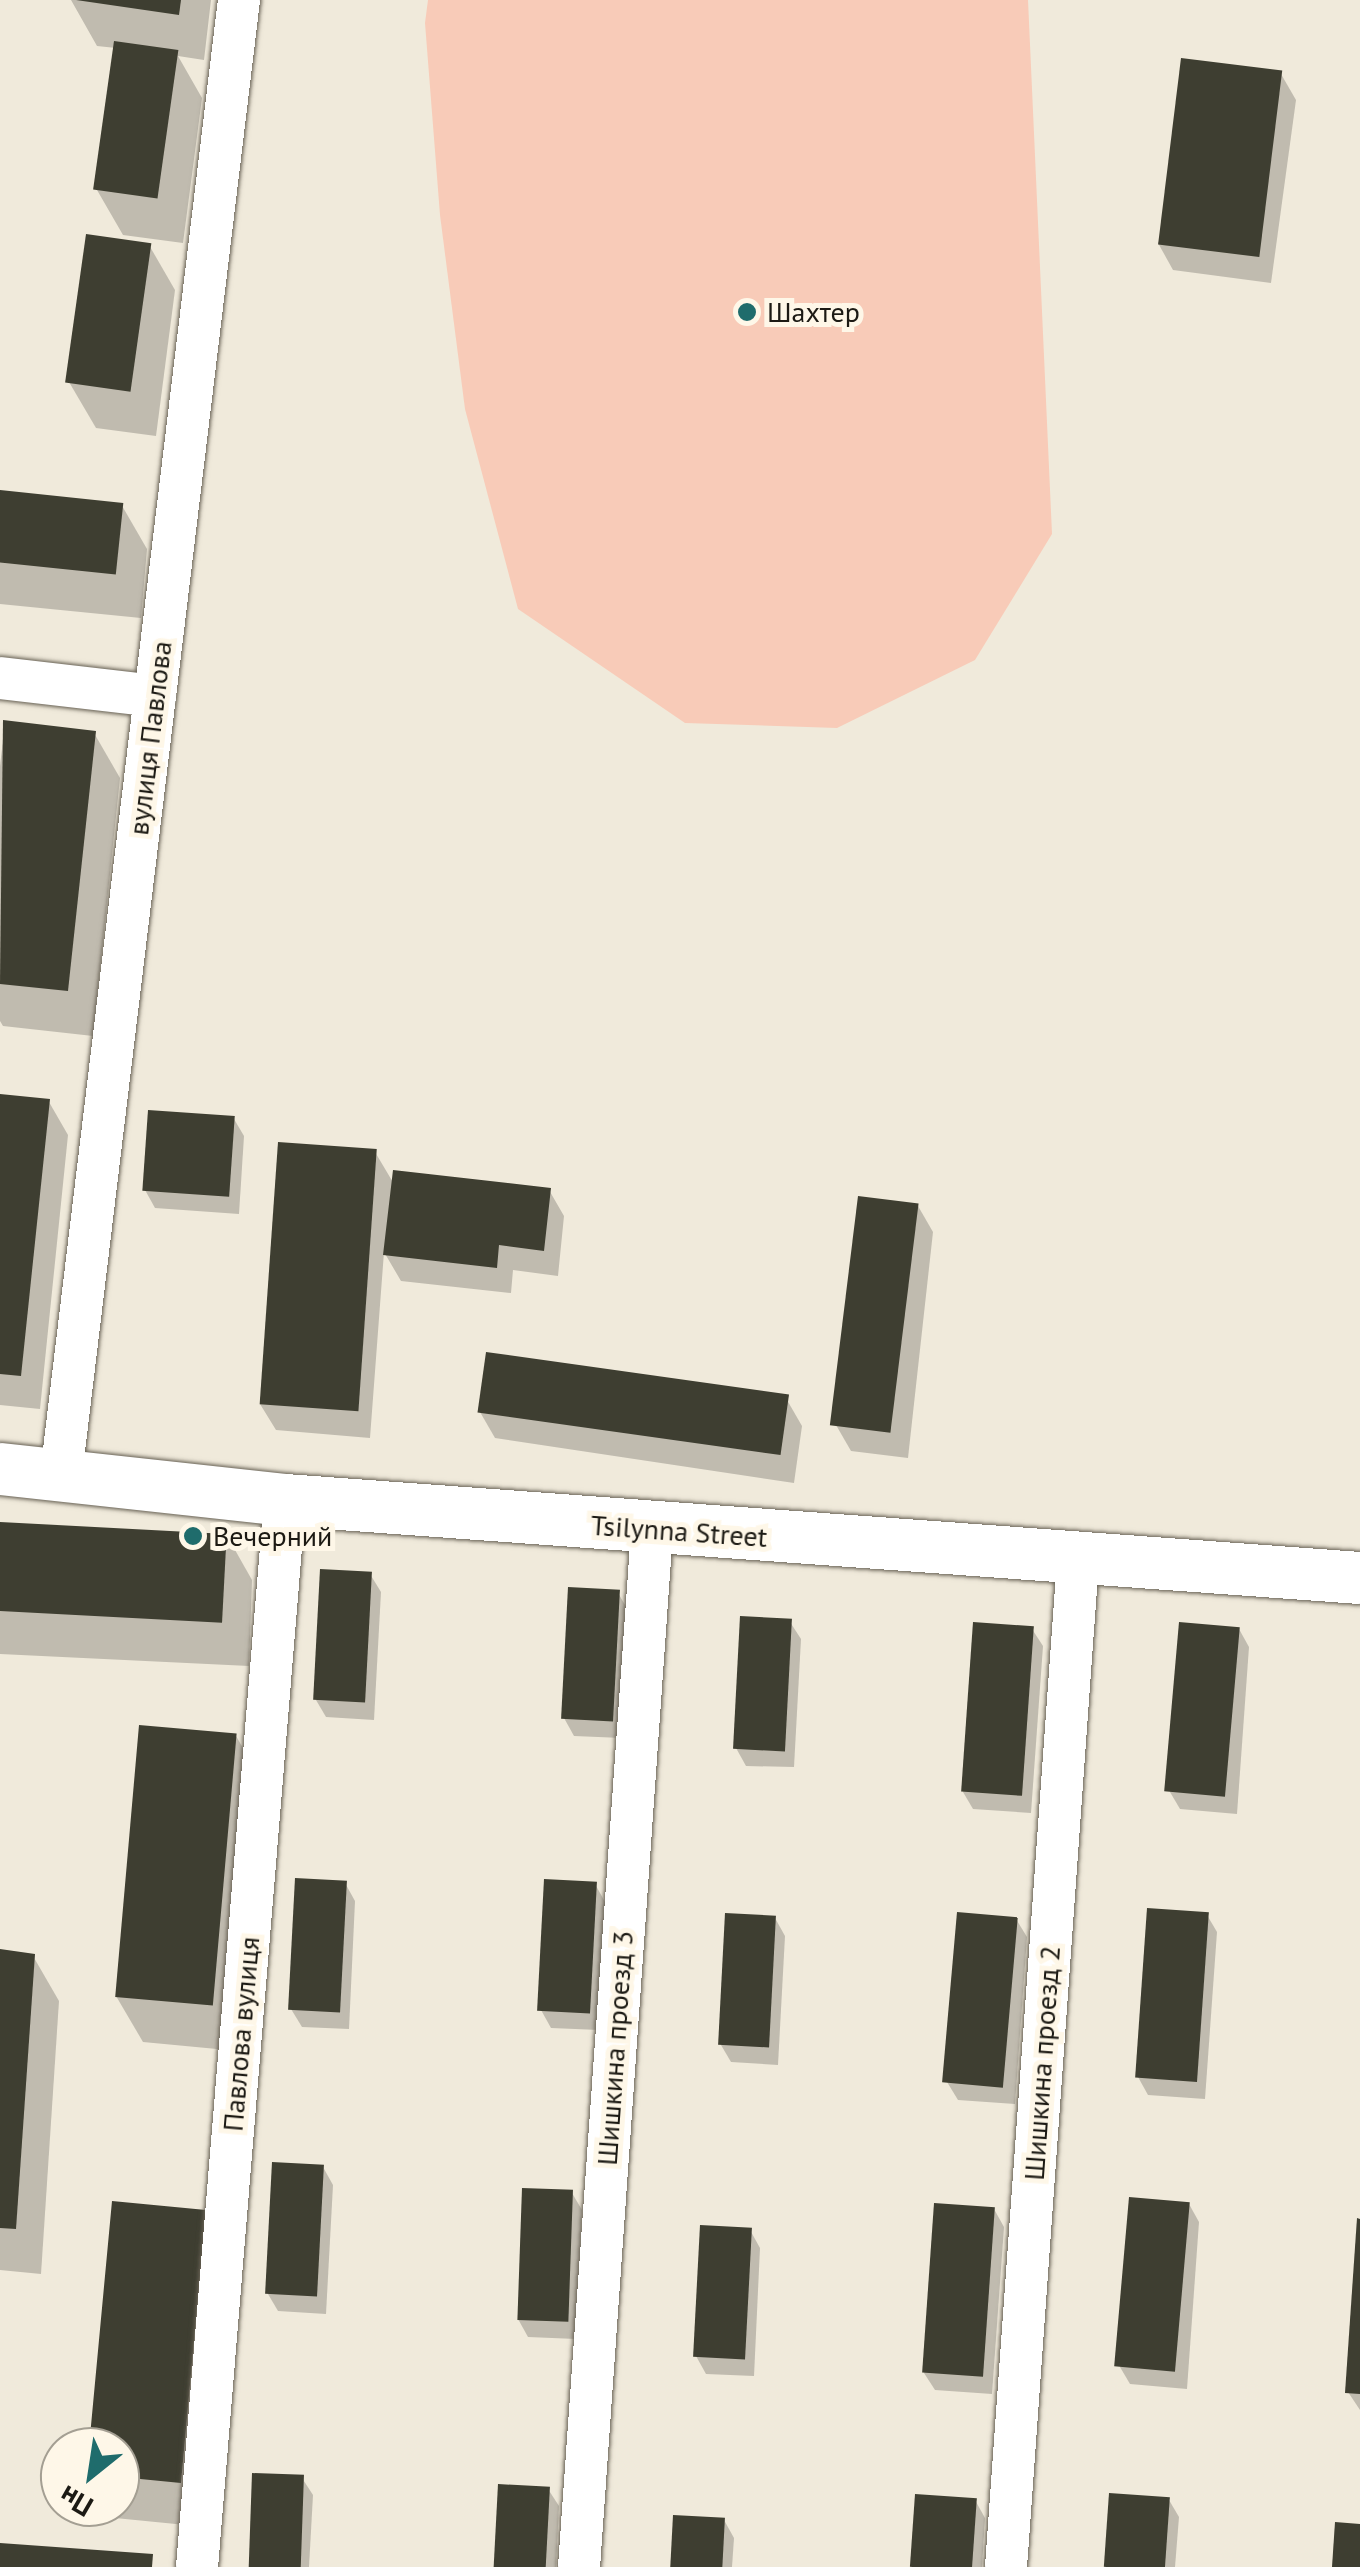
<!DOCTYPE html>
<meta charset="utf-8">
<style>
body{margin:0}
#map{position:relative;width:1360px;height:2567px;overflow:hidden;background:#f0eadb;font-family:"PT Sans",sans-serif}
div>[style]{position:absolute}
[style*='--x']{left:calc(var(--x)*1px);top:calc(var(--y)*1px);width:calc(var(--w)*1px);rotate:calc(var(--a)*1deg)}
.green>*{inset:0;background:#f8cbb8}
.shadow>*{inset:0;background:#0003}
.building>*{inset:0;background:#3e3e31;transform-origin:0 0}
.roads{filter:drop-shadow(0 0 2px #676154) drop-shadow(0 0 2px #676154)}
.minor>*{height:42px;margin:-21px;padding:0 21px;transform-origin:21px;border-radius:21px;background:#fff}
.tertiary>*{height:52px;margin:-26px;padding:0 26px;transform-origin:26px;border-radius:26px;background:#fff}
.dots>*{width:28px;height:28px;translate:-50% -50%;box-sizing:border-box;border:5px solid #fef7e8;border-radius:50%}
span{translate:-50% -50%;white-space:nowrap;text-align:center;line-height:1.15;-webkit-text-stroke:10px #fef7e8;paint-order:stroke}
.poi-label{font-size:28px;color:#1c1a14}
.left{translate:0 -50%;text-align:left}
.street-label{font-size:28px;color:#1c1a14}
.north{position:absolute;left:40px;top:2427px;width:100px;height:100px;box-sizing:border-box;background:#fef7e8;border:2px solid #a49f93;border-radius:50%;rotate:210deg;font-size:28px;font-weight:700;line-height:40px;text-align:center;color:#1c1a14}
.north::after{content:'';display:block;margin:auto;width:35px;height:45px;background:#1f6c6c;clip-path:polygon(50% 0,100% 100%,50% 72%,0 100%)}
</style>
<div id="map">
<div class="green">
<div style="clip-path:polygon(428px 0,1028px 0,1052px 534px,975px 660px,837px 728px,685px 723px,518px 609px,465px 409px,440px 215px,425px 23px)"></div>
</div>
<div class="shadow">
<div style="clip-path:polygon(71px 0,211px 0,204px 60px,178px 56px,202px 98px,183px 243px,123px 235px,97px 190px,116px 48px,97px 46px)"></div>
<div style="clip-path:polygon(1281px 74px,1296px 100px,1271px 283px,1173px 270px,1158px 243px)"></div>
<div style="clip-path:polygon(149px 245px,175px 290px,156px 436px,96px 428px,69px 382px)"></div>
<div style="clip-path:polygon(0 493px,121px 504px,147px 549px,141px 618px,0 604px)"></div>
<div style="clip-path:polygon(5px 723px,94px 733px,120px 778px,93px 1036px,3px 1026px,0 1021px,0 766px)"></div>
<div style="clip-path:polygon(0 1096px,49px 1102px,68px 1135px,40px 1409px,0 1405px)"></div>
<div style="clip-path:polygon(234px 1119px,244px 1136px,239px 1214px,155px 1208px,145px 1190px)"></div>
<div style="clip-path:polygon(375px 1152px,394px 1184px,549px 1190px,564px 1216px,558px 1276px,513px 1270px,511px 1293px,401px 1281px,384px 1252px,370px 1438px,276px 1430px,260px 1404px)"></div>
<div style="clip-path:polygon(918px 1206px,933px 1232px,908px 1458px,851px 1451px,836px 1425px)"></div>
<div style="clip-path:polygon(787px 1400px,802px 1426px,794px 1483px,495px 1438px,480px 1412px)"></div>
<div style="clip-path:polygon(0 1525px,226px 1534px,252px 1580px,249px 1666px,0 1654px)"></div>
<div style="clip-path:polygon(370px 1574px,381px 1592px,374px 1720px,326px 1717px,316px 1700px)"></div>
<div style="clip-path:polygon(618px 1593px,628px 1610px,622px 1738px,574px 1736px,564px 1718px)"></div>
<div style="clip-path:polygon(790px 1622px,801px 1639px,794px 1767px,746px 1766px,736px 1748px)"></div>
<div style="clip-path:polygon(1032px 1629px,1043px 1646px,1031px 1813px,973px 1809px,963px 1792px)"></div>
<div style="clip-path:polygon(1239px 1629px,1249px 1647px,1237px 1814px,1180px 1809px,1170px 1792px)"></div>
<div style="clip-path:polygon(236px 1736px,262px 1781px,238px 2051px,143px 2042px,116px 1996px)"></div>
<div style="clip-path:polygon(345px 1883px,355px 1901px,349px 2029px,302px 2027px,291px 2009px)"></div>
<div style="clip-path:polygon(595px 1884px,605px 1902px,599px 2030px,551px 2028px,541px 2010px)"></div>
<div style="clip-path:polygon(1207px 1915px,1217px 1932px,1205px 2099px,1148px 2095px,1138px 2077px)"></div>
<div style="clip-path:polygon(775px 1918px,785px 1936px,778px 2065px,731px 2062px,721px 2045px)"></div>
<div style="clip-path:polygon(1016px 1919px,1027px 1937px,1015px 2104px,958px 2100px,947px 2082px)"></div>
<div style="clip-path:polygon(0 1952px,33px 1956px,59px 2001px,41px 2274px,0 2270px)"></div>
<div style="clip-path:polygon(323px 2167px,333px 2185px,326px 2314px,278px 2311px,268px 2294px)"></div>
<div style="clip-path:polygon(572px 2193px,582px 2210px,576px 2339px,528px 2337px,518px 2319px)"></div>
<div style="clip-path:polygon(1189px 2204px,1199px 2222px,1187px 2389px,1130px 2384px,1120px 2367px)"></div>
<div style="clip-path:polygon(994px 2209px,1004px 2227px,992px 2394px,935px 2390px,924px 2373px)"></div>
<div style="clip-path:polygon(205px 2212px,206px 2527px,115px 2518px,109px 2507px,120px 2507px,120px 2447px,92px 2447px)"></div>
<div style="clip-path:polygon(1360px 2225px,1360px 2410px,1348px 2392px)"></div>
<div style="clip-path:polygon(750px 2230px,760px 2248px,754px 2376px,706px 2374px,696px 2356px)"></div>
<div style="clip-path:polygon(302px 2478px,313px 2495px,309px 2567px,250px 2567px)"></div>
<div style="clip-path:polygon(548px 2489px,559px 2506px,556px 2567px,496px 2567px)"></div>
<div style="clip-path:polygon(975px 2500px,985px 2518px,982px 2567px,913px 2567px)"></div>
<div style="clip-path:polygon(1169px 2500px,1179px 2517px,1175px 2567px,1106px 2567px)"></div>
<div style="clip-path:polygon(724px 2520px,734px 2538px,732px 2567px,673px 2567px)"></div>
</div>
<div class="building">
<div style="clip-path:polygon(76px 0,181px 0,179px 15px)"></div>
<div style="left:114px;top:41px;width:65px;height:150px;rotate:8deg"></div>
<div style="left:1181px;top:58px;width:102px;height:188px;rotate:7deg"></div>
<div style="left:86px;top:234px;width:66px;height:150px;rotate:8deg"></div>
<div style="left:0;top:490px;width:124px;height:72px;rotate:6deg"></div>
<div style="clip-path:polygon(3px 720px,96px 731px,68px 991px,0 984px)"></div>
<div style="clip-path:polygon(0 1094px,50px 1099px,21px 1376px,0 1374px)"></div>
<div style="left:148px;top:1110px;width:87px;height:81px;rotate:4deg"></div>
<div style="left:278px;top:1142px;width:99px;height:263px;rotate:4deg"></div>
<div style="clip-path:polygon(393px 1170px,551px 1188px,544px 1251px,499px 1245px,497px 1268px,383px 1255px)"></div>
<div style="left:858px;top:1196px;width:61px;height:231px;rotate:7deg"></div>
<div style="left:486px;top:1352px;width:306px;height:61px;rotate:8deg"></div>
<div style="left:0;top:1522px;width:227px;height:89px;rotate:3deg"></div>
<div style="left:320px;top:1569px;width:52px;height:131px;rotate:3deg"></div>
<div style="left:568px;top:1587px;width:52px;height:132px;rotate:3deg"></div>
<div style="left:740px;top:1616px;width:52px;height:133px;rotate:3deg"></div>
<div style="left:973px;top:1622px;width:61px;height:170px;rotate:4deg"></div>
<div style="left:1179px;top:1622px;width:61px;height:170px;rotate:5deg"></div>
<div style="left:139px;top:1725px;width:98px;height:273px;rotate:5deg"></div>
<div style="left:295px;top:1878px;width:52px;height:132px;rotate:3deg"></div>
<div style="left:544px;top:1879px;width:53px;height:132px;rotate:3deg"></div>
<div style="left:1147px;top:1908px;width:62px;height:170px;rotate:4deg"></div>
<div style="left:957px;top:1912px;width:61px;height:171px;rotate:5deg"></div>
<div style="left:725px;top:1913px;width:51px;height:132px;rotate:3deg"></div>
<div style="clip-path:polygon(0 1949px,35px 1954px,16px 2229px,0 2228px)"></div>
<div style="left:272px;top:2162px;width:52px;height:132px;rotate:3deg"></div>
<div style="left:522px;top:2188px;width:51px;height:132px;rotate:2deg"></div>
<div style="left:1129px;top:2197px;width:61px;height:170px;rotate:5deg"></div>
<div style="clip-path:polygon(112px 2201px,206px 2210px,181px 2483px,120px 2477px,120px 2447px,89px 2447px)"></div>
<div style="left:934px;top:2203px;width:61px;height:170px;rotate:4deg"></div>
<div style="clip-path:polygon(1357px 2218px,1360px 2219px,1360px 2394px,1345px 2393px)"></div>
<div style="left:700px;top:2225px;width:52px;height:132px;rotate:3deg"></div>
<div style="left:252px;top:2473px;width:52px;height:94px;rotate:2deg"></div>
<div style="left:498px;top:2484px;width:52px;height:83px;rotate:3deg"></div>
<div style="left:1109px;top:2493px;width:61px;height:74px;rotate:4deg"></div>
<div style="left:915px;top:2494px;width:62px;height:73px;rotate:4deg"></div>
<div style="left:673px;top:2515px;width:52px;height:52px;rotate:3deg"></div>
<div style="clip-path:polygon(1335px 2522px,1360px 2524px,1360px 2567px,1332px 2567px)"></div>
<div style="clip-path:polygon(0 2543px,153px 2554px,152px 2567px,0 2567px)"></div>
</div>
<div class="roads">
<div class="minor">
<div style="--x:0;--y:678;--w:156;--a:6.6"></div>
<div style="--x:61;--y:1475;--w:1486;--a:-83.12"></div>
<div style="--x:197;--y:2567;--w:1071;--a:-85.29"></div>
<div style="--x:579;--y:2567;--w:1040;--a:-85.97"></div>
<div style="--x:1006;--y:2567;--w:1011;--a:-85.91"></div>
</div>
<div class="tertiary">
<div style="--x:0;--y:1469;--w:287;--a:6.2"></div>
<div style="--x:285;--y:1500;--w:1078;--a:4.15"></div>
</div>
</div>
<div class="dots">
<div style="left:747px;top:312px;background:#1f6c6c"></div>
<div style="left:193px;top:1536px;background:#1f6c6c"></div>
</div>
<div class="poi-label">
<span class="left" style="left:767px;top:312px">Шахтер</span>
<span class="left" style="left:213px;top:1536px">Вечерний</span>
</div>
<div class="street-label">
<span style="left:150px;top:738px;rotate:-83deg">вулиця Павлова</span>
<span style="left:679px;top:1531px;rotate:4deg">Tsilynna Street</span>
<span style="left:241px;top:2034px;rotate:-85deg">Павлова вулиця</span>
<span style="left:615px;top:2048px;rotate:-86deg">Шишкина проезд 3</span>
<span style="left:1042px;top:2063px;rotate:-86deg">Шишкина проезд 2</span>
</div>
<div class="north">Пн</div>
</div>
